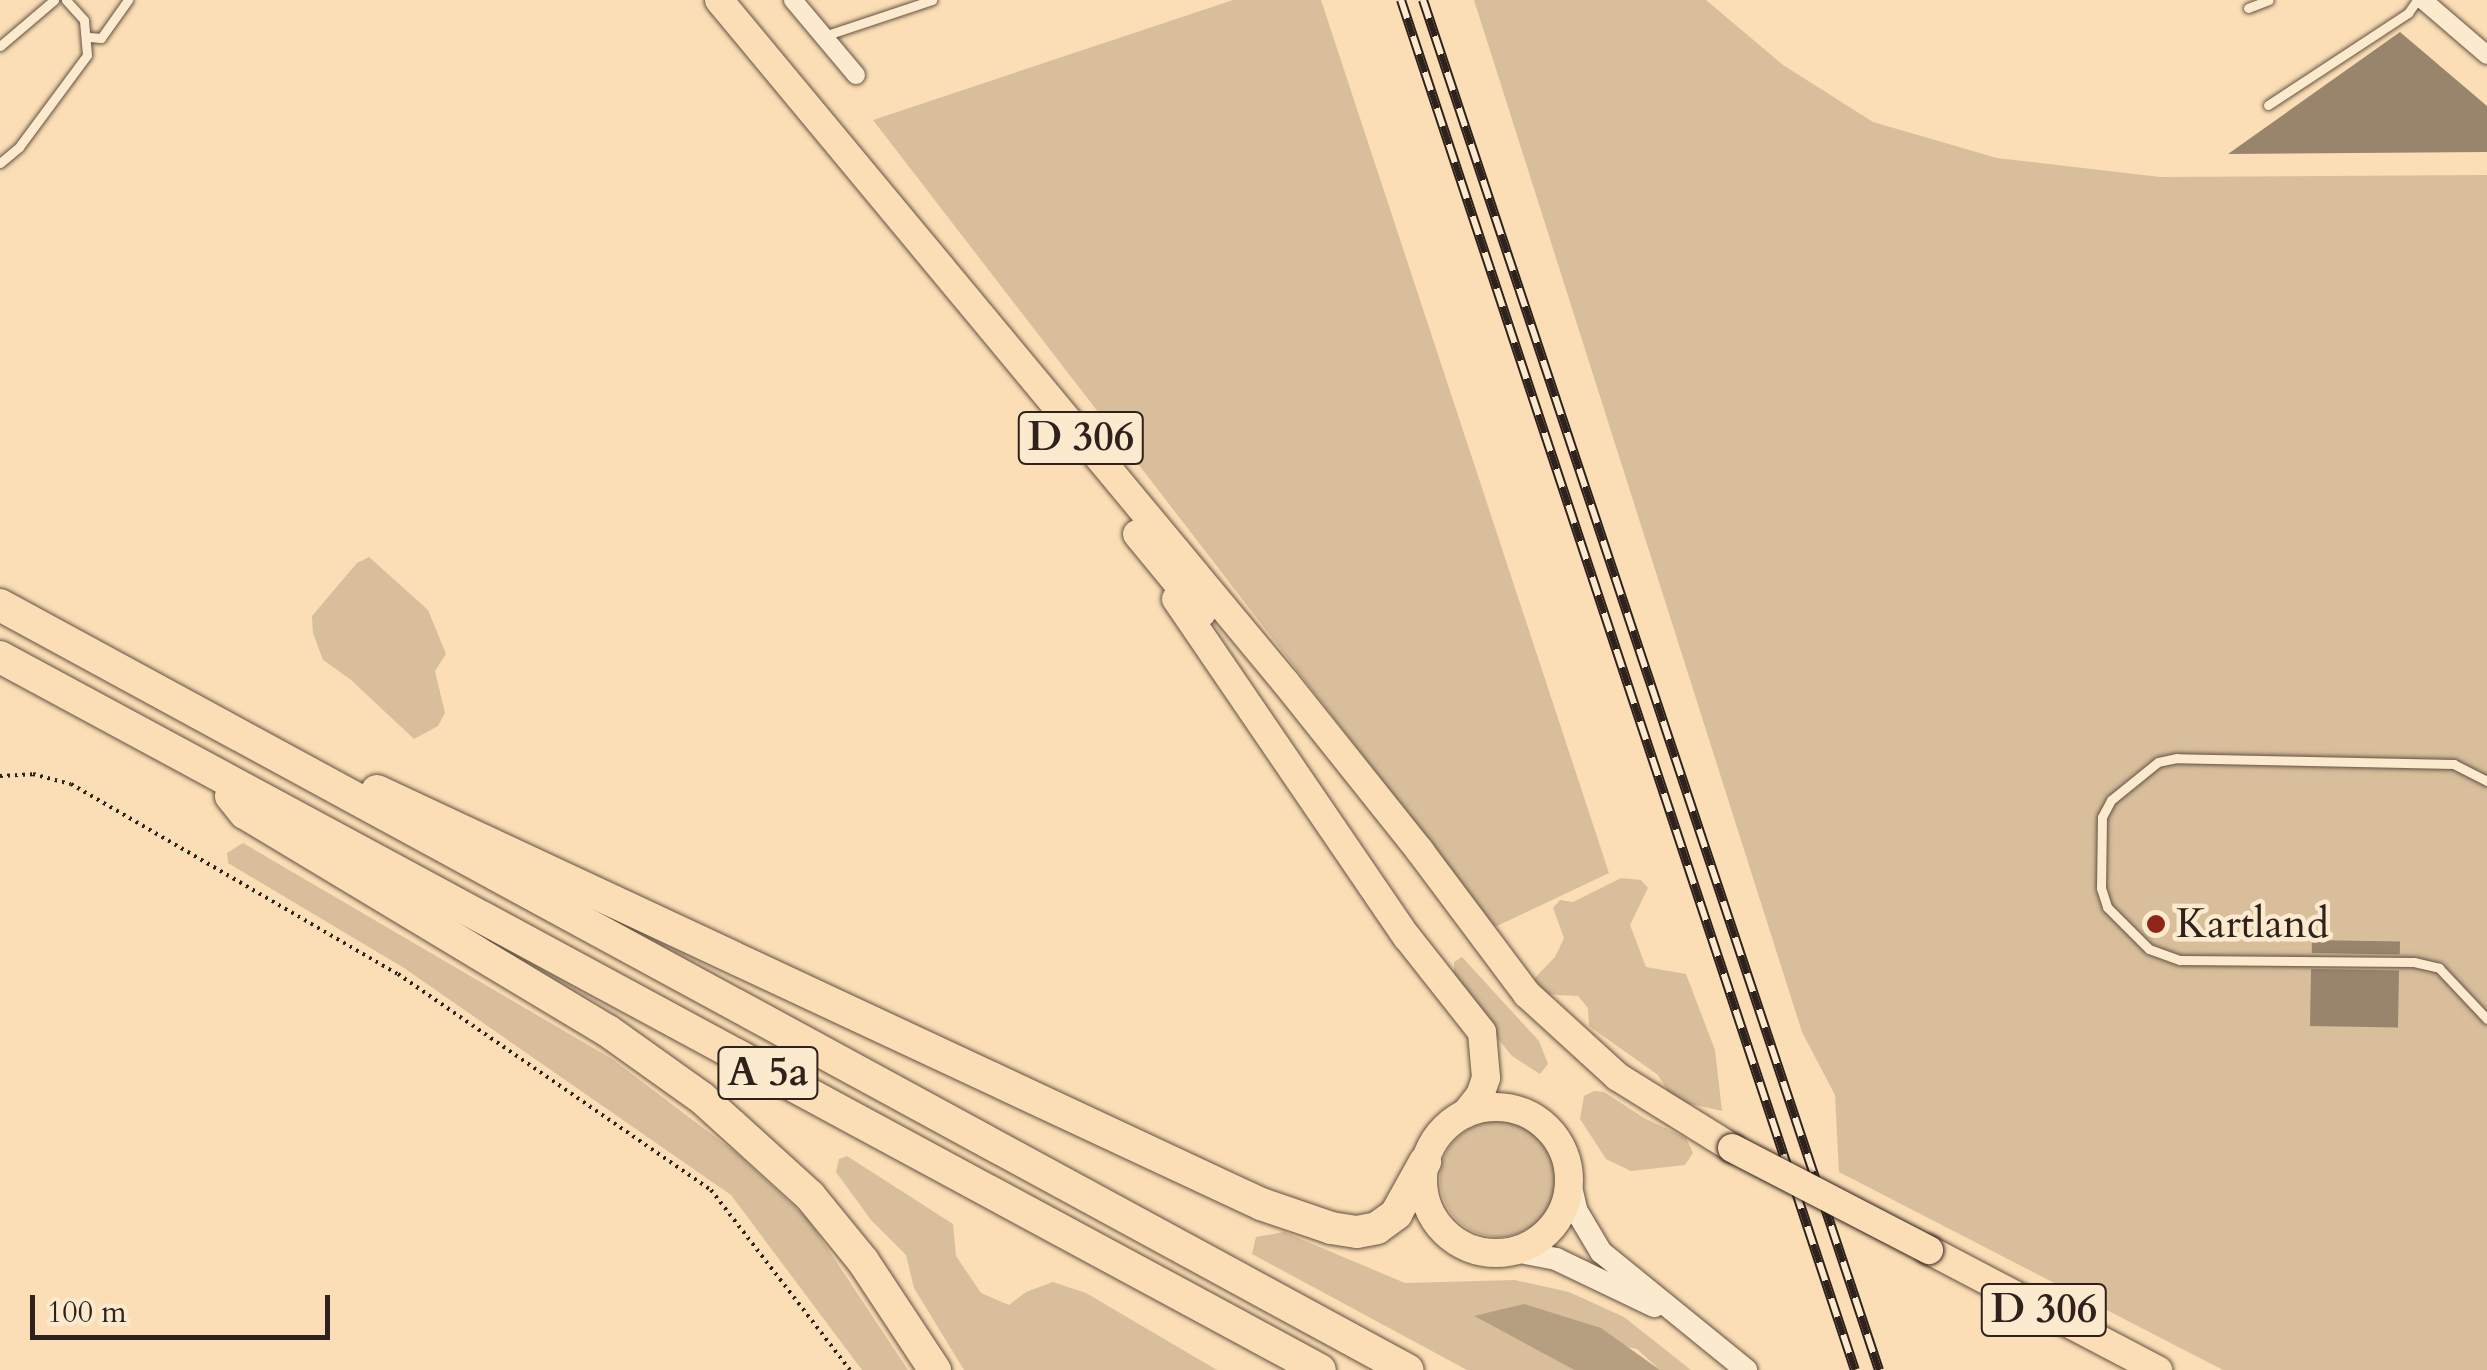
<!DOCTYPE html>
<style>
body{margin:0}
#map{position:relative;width:2487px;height:1370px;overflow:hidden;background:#fbdeb5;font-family:Cardo,serif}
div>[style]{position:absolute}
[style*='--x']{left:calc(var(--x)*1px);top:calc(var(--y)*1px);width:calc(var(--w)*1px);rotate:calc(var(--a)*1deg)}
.green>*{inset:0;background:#d8be9b}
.round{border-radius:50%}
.water>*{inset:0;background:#b69e81}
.building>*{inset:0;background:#99846c;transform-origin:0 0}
.path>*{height:4px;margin-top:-2px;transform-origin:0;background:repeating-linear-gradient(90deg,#2f221c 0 2.5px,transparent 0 7.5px)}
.roads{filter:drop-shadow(0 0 2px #625142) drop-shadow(0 0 2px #625142)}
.service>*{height:9px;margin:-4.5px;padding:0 4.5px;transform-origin:4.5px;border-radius:4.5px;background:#fceacf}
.minor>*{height:18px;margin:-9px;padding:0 9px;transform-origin:9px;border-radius:9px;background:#fceacf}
.tertiary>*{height:22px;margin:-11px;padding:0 11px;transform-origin:11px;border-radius:11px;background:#fceacf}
.primary>*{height:28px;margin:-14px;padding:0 14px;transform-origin:14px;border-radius:14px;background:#fbdeb5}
.primary>.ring{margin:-14px;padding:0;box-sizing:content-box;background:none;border:28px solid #fbdeb5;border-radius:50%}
.motorway>*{height:32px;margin:-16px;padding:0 16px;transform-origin:16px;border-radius:16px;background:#fbdeb5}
.rail>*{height:10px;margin-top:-5px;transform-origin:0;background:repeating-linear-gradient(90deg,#fceacf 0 19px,#2f221c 0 38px);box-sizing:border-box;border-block:2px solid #2f221c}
.bridges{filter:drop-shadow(0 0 2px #2f221c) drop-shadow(0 0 2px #2f221c)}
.primary-bridge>*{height:28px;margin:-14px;padding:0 14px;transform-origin:14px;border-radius:14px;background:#fbdeb5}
.dots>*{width:28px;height:28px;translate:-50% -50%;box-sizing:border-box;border:5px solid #fceacf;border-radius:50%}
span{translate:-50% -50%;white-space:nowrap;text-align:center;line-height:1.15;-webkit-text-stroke:9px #fceacf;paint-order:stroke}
.shield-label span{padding:2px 8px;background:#fceacf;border:2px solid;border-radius:8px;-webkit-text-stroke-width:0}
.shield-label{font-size:40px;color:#2f221c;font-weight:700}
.poi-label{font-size:42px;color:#2f221c}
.left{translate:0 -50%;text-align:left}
.scale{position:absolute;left:30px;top:1295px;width:300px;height:45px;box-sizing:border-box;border:5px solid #2f221c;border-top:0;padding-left:12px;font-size:30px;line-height:35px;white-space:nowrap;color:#2f221c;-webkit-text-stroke:8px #fceacf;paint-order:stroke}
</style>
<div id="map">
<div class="green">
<div style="clip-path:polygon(1233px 0,1321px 0,1609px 873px,1495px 927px,873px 120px)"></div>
<div style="clip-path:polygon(1474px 0,1706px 0,1783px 65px,1873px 122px,1997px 158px,2160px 177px,2487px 175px,2487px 1370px,2223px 1370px,1839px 1172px,1835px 1095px,1802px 1032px)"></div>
<div style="clip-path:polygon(369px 557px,428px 610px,446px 654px,435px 671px,445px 713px,438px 726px,414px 739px,350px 679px,323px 660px,313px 633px,312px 616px,357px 563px)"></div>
<div style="clip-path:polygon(243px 843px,612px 1059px,735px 1152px,808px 1219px,908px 1370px,862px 1370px,731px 1195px,404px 968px,228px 863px,227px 853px)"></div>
<div style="clip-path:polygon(1621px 878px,1641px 880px,1648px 888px,1630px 925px,1646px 967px,1686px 974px,1715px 1050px,1722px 1111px,1673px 1100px,1658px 1075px,1589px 1026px,1588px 1008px,1578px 996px,1539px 994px,1532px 981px,1555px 957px,1564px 938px,1553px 908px,1560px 900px,1573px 902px)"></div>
<div style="clip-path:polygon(1462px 957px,1539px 1041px,1548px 1064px,1540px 1074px,1512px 1056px,1465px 999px,1454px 979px,1454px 962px)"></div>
<div style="clip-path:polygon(1594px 1091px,1604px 1092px,1644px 1118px,1686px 1138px,1693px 1153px,1685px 1165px,1631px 1171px,1606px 1159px,1580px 1119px,1584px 1096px)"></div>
<div class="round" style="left:1440px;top:1121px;width:116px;height:116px"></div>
<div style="clip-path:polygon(847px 1156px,953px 1224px,956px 1256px,981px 1293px,1009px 1305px,1026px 1292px,1053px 1282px,1086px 1293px,1217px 1370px,964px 1370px,914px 1288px,906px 1255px,871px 1220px,836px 1172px,839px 1159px)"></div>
<div style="clip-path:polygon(1284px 1232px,1405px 1283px,1515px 1280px,1569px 1292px,1624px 1317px,1691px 1370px,1660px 1370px,1637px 1349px,1474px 1316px,1574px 1370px,1467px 1370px,1252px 1254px,1256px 1237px)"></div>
</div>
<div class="water">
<div style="clip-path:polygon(1524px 1304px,1601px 1328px,1660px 1370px,1574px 1370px,1474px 1316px)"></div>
</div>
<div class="building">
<div style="clip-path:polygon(2400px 32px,2487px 106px,2487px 152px,2228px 154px)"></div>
<div style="left:2312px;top:940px;width:88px;height:13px;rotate:1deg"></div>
<div style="left:2311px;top:969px;width:88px;height:57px;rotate:1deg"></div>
</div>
<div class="path">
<div style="--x:0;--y:776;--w:33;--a:-3"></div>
<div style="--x:33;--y:774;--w:39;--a:15"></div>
<div style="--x:71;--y:784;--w:378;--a:30.2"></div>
<div style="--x:398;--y:974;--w:380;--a:34.6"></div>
<div style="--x:711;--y:1190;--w:227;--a:52.3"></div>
</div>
<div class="roads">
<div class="service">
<div style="--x:2248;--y:8;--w:22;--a:-21"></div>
<div style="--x:824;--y:36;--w:114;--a:-18.4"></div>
<div style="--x:89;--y:37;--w:12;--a:5"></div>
<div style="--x:101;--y:38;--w:47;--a:-54.6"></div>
<div style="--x:0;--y:46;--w:71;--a:-40.4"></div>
<div style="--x:2268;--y:105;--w:168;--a:-33.3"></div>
<div style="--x:2408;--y:13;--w:16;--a:-55"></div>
<div style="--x:0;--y:163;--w:25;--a:-40"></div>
<div style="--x:19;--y:147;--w:114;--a:-53.5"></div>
<div style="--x:87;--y:55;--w:35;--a:-95"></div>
<div style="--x:84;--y:20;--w:27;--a:-132"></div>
<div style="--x:2487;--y:781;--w:37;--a:-153"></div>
<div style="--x:2454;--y:764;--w:277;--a:-178.8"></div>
<div style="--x:2177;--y:758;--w:19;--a:168"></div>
<div style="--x:2158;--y:762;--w:60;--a:141"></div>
<div style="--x:2111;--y:800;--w:19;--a:118"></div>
<div style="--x:2102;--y:817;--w:71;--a:90.8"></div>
<div style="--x:2101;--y:888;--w:20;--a:72"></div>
<div style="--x:2107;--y:907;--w:59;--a:45"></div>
<div style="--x:2149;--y:949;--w:33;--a:20"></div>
<div style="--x:2180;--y:960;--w:234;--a:0.5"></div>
<div style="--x:2414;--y:962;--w:26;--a:13"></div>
<div style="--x:2439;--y:968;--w:70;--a:46.7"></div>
</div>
<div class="minor">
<div style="--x:793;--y:0;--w:98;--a:50"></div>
<div style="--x:2423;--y:0;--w:84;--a:40.7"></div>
</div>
<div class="tertiary">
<div style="--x:1568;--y:1174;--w:37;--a:77"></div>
<div style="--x:1576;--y:1210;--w:49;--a:59.2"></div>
<div style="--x:1601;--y:1252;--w:187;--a:39.1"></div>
<div style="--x:1515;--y:1251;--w:42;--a:11"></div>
<div style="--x:1556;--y:1259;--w:109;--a:25.6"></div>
</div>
<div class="primary">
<div style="--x:719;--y:0;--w:888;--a:50.3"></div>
<div style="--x:1286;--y:683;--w:215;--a:51.4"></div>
<div style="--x:1420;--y:851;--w:179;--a:53.2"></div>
<div style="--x:1527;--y:994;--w:123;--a:42.4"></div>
<div style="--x:1618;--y:1077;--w:134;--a:31.9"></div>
<div style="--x:1137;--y:534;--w:102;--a:50.6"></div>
<div style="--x:1176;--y:599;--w:409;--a:55.7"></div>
<div style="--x:1407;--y:937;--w:121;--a:51.7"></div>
<div style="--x:1482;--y:1032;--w:46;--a:85"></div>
<div style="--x:1486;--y:1078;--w:18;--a:109"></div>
<div style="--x:1480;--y:1095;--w:24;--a:128"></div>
<div class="ring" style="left:1423px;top:1107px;width:118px;height:118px"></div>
<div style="--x:1929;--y:1250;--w:259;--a:27.7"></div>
</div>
<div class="motorway">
<div style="--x:0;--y:605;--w:1602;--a:28.53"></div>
<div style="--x:0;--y:657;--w:1500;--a:28.38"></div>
<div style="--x:377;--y:791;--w:976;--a:25.04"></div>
<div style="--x:1261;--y:1204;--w:74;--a:18.9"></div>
<div style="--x:1331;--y:1228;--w:26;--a:9"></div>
<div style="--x:1357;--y:1232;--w:20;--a:-11"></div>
<div style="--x:1377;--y:1228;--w:24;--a:-36"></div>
<div style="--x:1396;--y:1214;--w:60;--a:-60.9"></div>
<div style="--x:231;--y:796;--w:22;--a:51"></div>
<div style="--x:245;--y:813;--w:423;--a:31"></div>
<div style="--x:608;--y:1031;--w:115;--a:35.5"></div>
<div style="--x:702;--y:1098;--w:146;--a:42.2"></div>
<div style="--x:810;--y:1196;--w:84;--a:50.8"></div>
<div style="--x:863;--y:1261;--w:131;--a:56.6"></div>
</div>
</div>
<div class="rail">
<div style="--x:1401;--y:0;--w:1443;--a:71.67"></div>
<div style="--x:1423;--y:0;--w:1444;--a:71.59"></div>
</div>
<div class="bridges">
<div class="primary-bridge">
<div style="--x:1732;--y:1148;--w:222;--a:27.4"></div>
</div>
</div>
<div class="dots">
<div style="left:2156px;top:924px;background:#8f2418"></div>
</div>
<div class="shield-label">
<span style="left:1081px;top:438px">D 306</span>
<span style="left:768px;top:1073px">A 5a</span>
<span style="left:2044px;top:1310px">D 306</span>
</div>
<div class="poi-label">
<span class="left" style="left:2176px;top:924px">Kartland</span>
</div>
<div class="scale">100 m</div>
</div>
